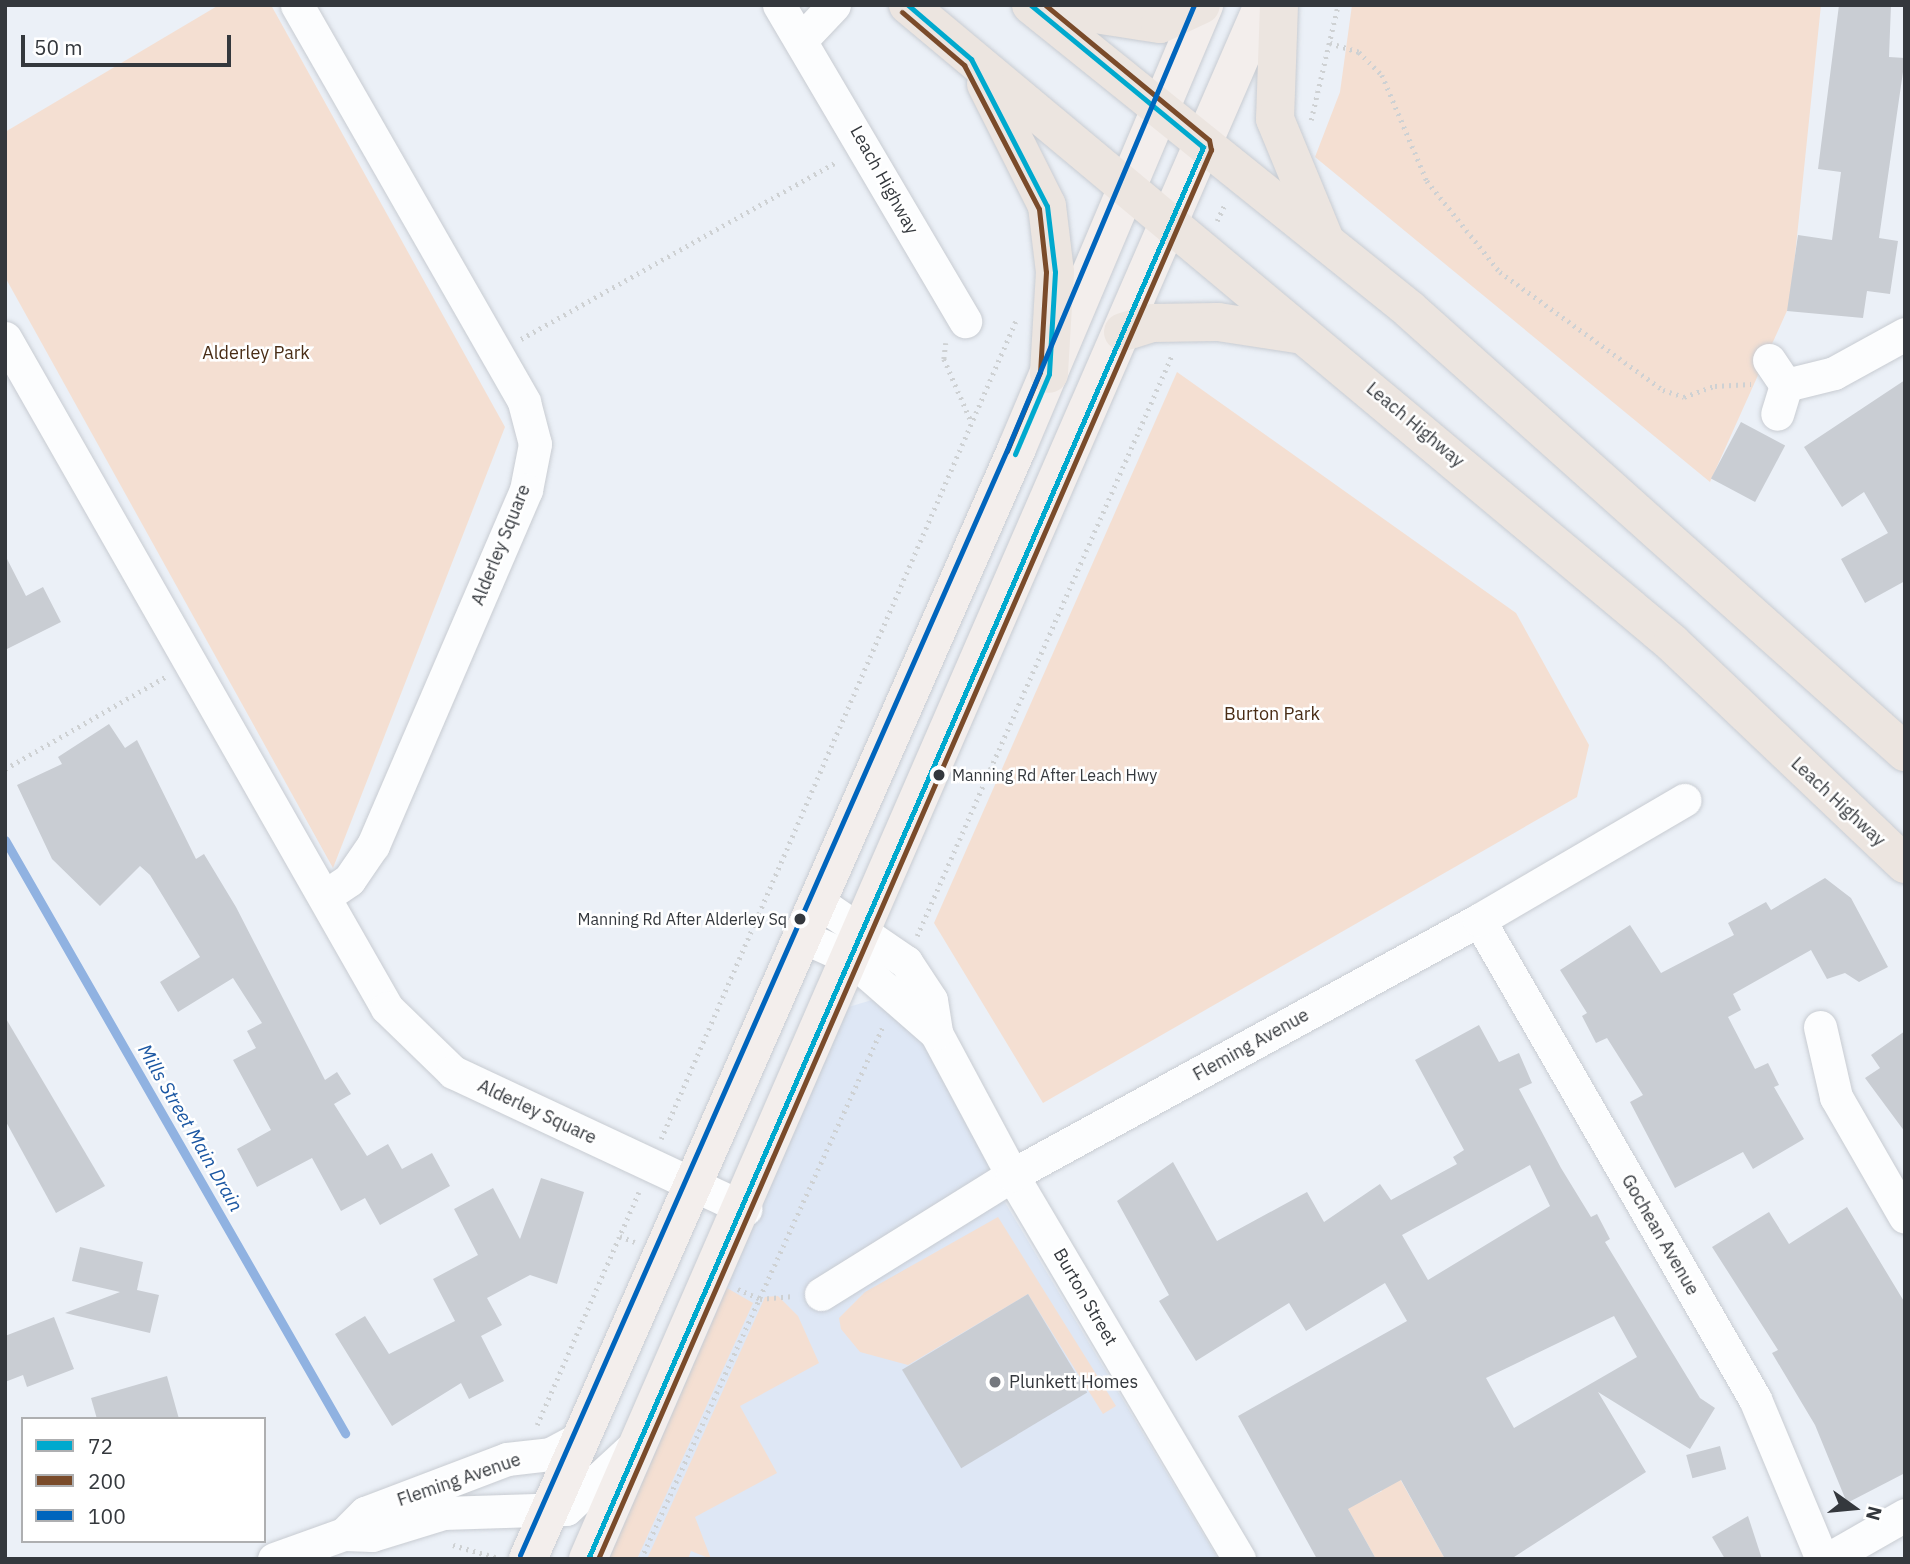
<!DOCTYPE html>
<style>
body{margin:0}
#map{position:relative;width:1910px;height:1564px;overflow:hidden;background:#ebf0f7;font-family:"IBM Plex Sans",sans-serif}
div>[style]{position:absolute}
[style*='--x']{left:calc(var(--x)*1px);top:calc(var(--y)*1px);width:calc(var(--w)*1px);rotate:calc(var(--a)*1deg)}
.built>*{inset:0;background:#dee7f5}
.green>*{inset:0;background:#f4dfd2}
.stream>*{height:9px;margin:-4.5px;padding:0 4.5px;transform-origin:4.5px;border-radius:4.5px;background:#90b2e1}
.building>*{inset:0;background:#c9cdd3;transform-origin:0 0}
.path>*{height:4.5px;margin-top:-2.25px;transform-origin:0;background:repeating-linear-gradient(90deg,#ced1d3 0 2px,transparent 0 7px)}
.roads{filter:drop-shadow(0 0 2px #c8ccd2) drop-shadow(0 0 2px #c8ccd2)}
.minor>*{height:33px;margin:-16.5px;padding:0 16.5px;transform-origin:16.5px;border-radius:16.5px;background:#fcfdfe}
.major>*{height:38px;margin:-19px;padding:0 19px;transform-origin:19px;border-radius:19px;background:#f3eeec}
.highway>*{height:38px;margin:-19px;padding:0 19px;transform-origin:19px;border-radius:19px;background:#ece5e0}
.bus-1>*{height:5px;margin:-2.5px;padding:0 2.5px;transform-origin:2.5px;border-radius:2.5px;background:#00a9ce}
.bus-2>*{height:5px;margin:-2.5px;padding:0 2.5px;transform-origin:2.5px;border-radius:2.5px;background:#7a4b2a}
.bus-3>*{height:5px;margin:-2.5px;padding:0 2.5px;transform-origin:2.5px;border-radius:2.5px;background:#0065bd}
.dots>*{width:19px;height:19px;translate:-50% -50%;box-sizing:border-box;border:4px solid #fff;border-radius:50%}
span{translate:-50% -50%;white-space:nowrap;text-align:center;line-height:1.15;-webkit-text-stroke:5px #fff;paint-order:stroke}
.bus-label{font-size:16px;color:#34383d}
.left{translate:0 -50%;text-align:left}
.right{translate:-100% -50%;text-align:right}
.street-label{font-size:18px;color:#34383d}
.park-label{font-size:18px;color:#492d16}
.poi-label{font-size:18px;color:#34383d}
.water-label{font-size:19px;color:#1a56a2;font-style:italic}
.frame{position:absolute;inset:0;border:7px solid #34383d;pointer-events:none}
.legend{position:absolute;left:21px;top:1417px;width:245px;height:126px;box-sizing:border-box;background:#fff;border:2px solid #aeafb1;margin:0;padding:9px 12px;list-style:none;font-size:21px;color:#34383d}
.legend li{display:flex;align-items:center;gap:14px;height:35px}
.legend b{width:35px;border:2px solid #aeafb1}
.north{position:absolute;left:1819px;top:1473px;width:70px;height:70px;-webkit-text-stroke:5px #fff;paint-order:stroke;rotate:105deg;font-size:19px;font-weight:700;line-height:28px;text-align:center;color:#34383d}
.north::after{content:'';display:block;margin:auto;width:24px;height:32px;background:#34383d;clip-path:polygon(50% 0,100% 100%,50% 72%,0 100%)}
.scale{position:absolute;left:21px;top:35px;width:210px;height:32px;box-sizing:border-box;border:4px solid #34383d;border-top:0;padding-left:9px;font-size:21px;line-height:24px;white-space:nowrap;color:#34383d;-webkit-text-stroke:5px #fff;paint-order:stroke}
</style>
<div id="map">
<div class="built">
<div style="clip-path:polygon(875px 999px,913px 1022px,982px 1140px,994px 1184px,1218px 1559px,596px 1559px,842px 1009px)"></div>
</div>
<div class="green">
<div style="clip-path:polygon(219px 5px,271px 5px,505px 427px,333px 868px,5px 277px,5px 132px)"></div>
<div style="clip-path:polygon(1352px 5px,1821px 5px,1790px 304px,1710px 482px,1315px 157px,1340px 92px)"></div>
<div style="clip-path:polygon(1177px 372px,1516px 613px,1589px 745px,1577px 797px,1043px 1103px,934px 923px)"></div>
<div style="clip-path:polygon(998px 1217px,1116px 1406px,1103px 1414px,1028px 1294px,908px 1365px,860px 1352px,841px 1329px,839px 1318px,865px 1292px)"></div>
<div style="clip-path:polygon(727px 1288px,753px 1303px,637px 1559px,609px 1559px)"></div>
<div style="clip-path:polygon(778px 1296px,798px 1316px,819px 1363px,740px 1406px,777px 1473px,695px 1517px,711px 1559px,691px 1551px,688px 1559px,647px 1559px,765px 1297px)"></div>
<div style="clip-path:polygon(evenodd,1368px 1422px,1445px 1559px,1376px 1559px,1316px 1452px,1368px 1422px,1367px 1462px,1382px 1491px,1364px 1500px,1349px 1473px,1367px 1462px)"></div>
</div>
<div class="stream">
<div style="--x:5;--y:840;--w:684;--a:60.17"></div>
</div>
<div class="building">
<div style="clip-path:polygon(1839px 5px,1891px 5px,1889px 57px,1905px 58px,1879px 238px,1898px 241px,1890px 294px,1867px 291px,1863px 318px,1787px 311px,1798px 235px,1832px 240px,1841px 172px,1818px 169px)"></div>
<div style="clip-path:polygon(1905px 380px,1905px 581px,1865px 603px,1841px 559px,1888px 533px,1864px 492px,1842px 507px,1804px 447px)"></div>
<div style="left:1741px;top:422px;width:50px;height:64px;rotate:28deg"></div>
<div style="clip-path:polygon(5px 555px,26px 596px,43px 587px,61px 622px,5px 650px)"></div>
<div style="clip-path:polygon(109px 724px,125px 748px,137px 740px,196px 859px,204px 854px,236px 907px,325px 1080px,337px 1072px,351px 1094px,334px 1104px,367px 1156px,388px 1144px,402px 1169px,432px 1153px,450px 1186px,380px 1225px,365px 1198px,341px 1211px,312px 1158px,257px 1187px,237px 1149px,271px 1130px,233px 1060px,256px 1048px,247px 1031px,262px 1023px,233px 978px,178px 1012px,160px 982px,200px 957px,150px 875px,140px 866px,100px 906px,52px 859px,17px 785px,62px 764px,58px 757px)"></div>
<div style="clip-path:polygon(1825px 878px,1851px 898px,1888px 967px,1859px 982px,1845px 973px,1827px 979px,1811px 950px,1733px 994px,1741px 1010px,1728px 1017px,1755px 1069px,1768px 1063px,1779px 1085px,1774px 1087px,1804px 1139px,1753px 1169px,1743px 1152px,1675px 1188px,1630px 1102px,1643px 1095px,1607px 1038px,1596px 1043px,1582px 1016px,1587px 1013px,1560px 970px,1630px 925px,1661px 973px,1734px 935px,1728px 923px,1766px 902px,1771px 910px)"></div>
<div style="clip-path:polygon(5px 1017px,105px 1186px,56px 1213px,5px 1120px)"></div>
<div style="clip-path:polygon(evenodd,1479px 1025px,1499px 1062px,1519px 1053px,1532px 1083px,1519px 1089px,1561px 1168px,1591px 1217px,1597px 1214px,1610px 1239px,1605px 1242px,1700px 1398px,1715px 1408px,1690px 1449px,1598px 1392px,1646px 1472px,1511px 1559px,1445px 1559px,1401px 1480px,1348px 1509px,1376px 1559px,1317px 1559px,1238px 1416px,1407px 1321px,1385px 1283px,1306px 1331px,1289px 1303px,1196px 1361px,1159px 1301px,1169px 1295px,1117px 1201px,1173px 1162px,1217px 1241px,1307px 1192px,1324px 1222px,1380px 1184px,1391px 1200px,1457px 1164px,1453px 1157px,1464px 1150px,1415px 1060px,1479px 1025px,1530px 1165px,1550px 1206px,1428px 1280px,1402px 1235px,1530px 1165px,1479px 1025px,1614px 1316px,1637px 1357px,1514px 1428px,1486px 1378px,1614px 1316px)"></div>
<div style="clip-path:polygon(1905px 1031px,1905px 1132px,1865px 1078px,1880px 1068px,1871px 1055px)"></div>
<div style="clip-path:polygon(541px 1178px,584px 1192px,557px 1284px,530px 1275px,487px 1298px,502px 1325px,481px 1336px,504px 1381px,469px 1399px,461px 1383px,392px 1426px,335px 1334px,365px 1316px,389px 1354px,455px 1321px,433px 1279px,478px 1255px,454px 1209px,493px 1188px,520px 1239px)"></div>
<div style="clip-path:polygon(1847px 1207px,1905px 1303px,1905px 1473px,1847px 1503px,1815px 1425px,1772px 1353px,1778px 1350px,1712px 1247px,1769px 1212px,1789px 1244px)"></div>
<div style="clip-path:polygon(80px 1247px,143px 1262px,137px 1290px,159px 1295px,150px 1333px,65px 1313px,120px 1292px,72px 1281px)"></div>
<div style="left:1028px;top:1294px;width:115px;height:147px;rotate:59deg"></div>
<div style="clip-path:polygon(54px 1317px,74px 1369px,27px 1387px,23px 1375px,5px 1382px,5px 1336px)"></div>
<div style="clip-path:polygon(167px 1376px,179px 1419px,97px 1419px,91px 1398px)"></div>
<div style="left:1720px;top:1446px;width:24px;height:35px;rotate:75deg"></div>
<div style="clip-path:polygon(1748px 1516px,1762px 1559px,1725px 1559px,1712px 1537px)"></div>
</div>
<div class="path">
<div style="--x:1330;--y:43;--w:30;--a:17"></div>
<div style="--x:1359;--y:52;--w:33;--a:45"></div>
<div style="--x:1382;--y:75;--w:115;--a:67"></div>
<div style="--x:1427;--y:181;--w:117;--a:51.3"></div>
<div style="--x:1500;--y:272;--w:201;--a:35.9"></div>
<div style="--x:1663;--y:390;--w:22;--a:18"></div>
<div style="--x:1684;--y:397;--w:33;--a:-20"></div>
<div style="--x:1715;--y:386;--w:36;--a:-3"></div>
<div style="--x:1311;--y:120;--w:118;--a:-76.8"></div>
<div style="--x:1217;--y:221;--w:19;--a:-65"></div>
<div style="--x:521;--y:339;--w:362;--a:-29.3"></div>
<div style="--x:946;--y:343;--w:16;--a:97"></div>
<div style="--x:944;--y:359;--w:70;--a:66.4"></div>
<div style="--x:5;--y:769;--w:185;--a:-29.9"></div>
<div style="--x:917;--y:936;--w:634;--a:-66.3"></div>
<div style="--x:661;--y:1139;--w:895;--a:-66.56"></div>
<div style="--x:620;--y:1236;--w:16;--a:22"></div>
<div style="--x:738;--y:1289;--w:24;--a:24"></div>
<div style="--x:760;--y:1299;--w:34;--a:-5"></div>
<div style="--x:537;--y:1425;--w:254;--a:-66.4"></div>
<div style="--x:453;--y:1545;--w:47;--a:16.1"></div>
<div style="--x:641;--y:1559;--w:585;--a:-65.58"></div>
</div>
<div class="roads">
<div class="minor">
<div style="--x:297;--y:5;--w:457;--a:60.2"></div>
<div style="--x:524;--y:402;--w:43;--a:75.3"></div>
<div style="--x:535;--y:444;--w:47;--a:101.1"></div>
<div style="--x:526;--y:490;--w:387;--a:113.3"></div>
<div style="--x:373;--y:845;--w:42;--a:124.4"></div>
<div style="--x:349;--y:880;--w:29;--a:146"></div>
<div style="--x:779;--y:5;--w:367;--a:59.5"></div>
<div style="--x:801;--y:40;--w:48;--a:-46.7"></div>
<div style="--x:5;--y:338;--w:771;--a:60.31"></div>
<div style="--x:387;--y:1008;--w:92;--a:44.1"></div>
<div style="--x:453;--y:1072;--w:323;--a:25.1"></div>
<div style="--x:1769;--y:360;--w:30;--a:56"></div>
<div style="--x:1786;--y:385;--w:30;--a:107"></div>
<div style="--x:1786;--y:385;--w:49;--a:-14"></div>
<div style="--x:1834;--y:373;--w:81;--a:-28.8"></div>
<div style="--x:817;--y:901;--w:108;--a:34.4"></div>
<div style="--x:906;--y:962;--w:45;--a:56.7"></div>
<div style="--x:931;--y:1000;--w:33;--a:81"></div>
<div style="--x:936;--y:1033;--w:161;--a:61.8"></div>
<div style="--x:1012;--y:1175;--w:446;--a:59.4"></div>
<div style="--x:1479;--y:920;--w:553;--a:60.05"></div>
<div style="--x:1755;--y:1399;--w:173;--a:67.3"></div>
<div style="--x:801;--y:936;--w:54;--a:24.2"></div>
<div style="--x:850;--y:958;--w:114;--a:41.1"></div>
<div style="--x:1820;--y:1027;--w:72;--a:77.1"></div>
<div style="--x:1836;--y:1097;--w:138;--a:60.1"></div>
<div style="--x:821;--y:1294;--w:225;--a:-31.9"></div>
<div style="--x:1012;--y:1175;--w:532;--a:-28.64"></div>
<div style="--x:1479;--y:920;--w:238;--a:-30.3"></div>
<div style="--x:344;--y:1534;--w:28;--a:2"></div>
<div style="--x:372;--y:1535;--w:74;--a:-17.2"></div>
<div style="--x:443;--y:1513;--w:123;--a:-1.9"></div>
<div style="--x:566;--y:1509;--w:90;--a:-42.7"></div>
<div style="--x:274;--y:1559;--w:74;--a:-19.7"></div>
<div style="--x:344;--y:1534;--w:30;--a:-45"></div>
<div style="--x:365;--y:1513;--w:152;--a:-20.8"></div>
<div style="--x:507;--y:1459;--w:43;--a:-6.6"></div>
<div style="--x:550;--y:1454;--w:34;--a:-28"></div>
<div style="--x:1828;--y:1559;--w:89;--a:-29.7"></div>
</div>
<div class="major">
<div style="--x:528;--y:1559;--w:1214;--a:-66.24"></div>
<div style="--x:1017;--y:448;--w:481;--a:-67.1"></div>
<div style="--x:588;--y:1559;--w:1694;--a:-66.52"></div>
</div>
<div class="highway">
<div style="--x:908;--y:5;--w:995;--a:39.86"></div>
<div style="--x:1672;--y:643;--w:321;--a:43.5"></div>
<div style="--x:1031;--y:5;--w:486;--a:38.8"></div>
<div style="--x:1410;--y:310;--w:664;--a:41.76"></div>
<div style="--x:1037;--y:5;--w:124;--a:8.8"></div>
<div style="--x:1160;--y:24;--w:45;--a:-24.9"></div>
<div style="--x:1279;--y:5;--w:114;--a:92"></div>
<div style="--x:1275;--y:119;--w:129;--a:67.6"></div>
<div style="--x:986;--y:84;--w:136;--a:63.4"></div>
<div style="--x:1047;--y:206;--w:66;--a:83.1"></div>
<div style="--x:1055;--y:272;--w:102;--a:93.4"></div>
<div style="--x:1123;--y:332;--w:31;--a:-17"></div>
<div style="--x:1153;--y:323;--w:65;--a:-0.9"></div>
<div style="--x:1218;--y:322;--w:86;--a:8.7"></div>
</div>
</div>
<div class="bus-1">
<div style="--x:908;--y:5;--w:83;--a:40.6"></div>
<div style="--x:971;--y:59;--w:165;--a:62.7"></div>
<div style="--x:1047;--y:206;--w:66;--a:83.1"></div>
<div style="--x:1055;--y:272;--w:102;--a:93.4"></div>
<div style="--x:1049;--y:374;--w:87;--a:113"></div>
<div style="--x:588;--y:1559;--w:1540;--a:-66.46"></div>
<div style="--x:1203;--y:147;--w:223;--a:-140.5"></div>
</div>
<div class="bus-2">
<div style="--x:902;--y:12;--w:82;--a:40.5"></div>
<div style="--x:964;--y:65;--w:162;--a:62.5"></div>
<div style="--x:1039;--y:209;--w:63;--a:83.7"></div>
<div style="--x:1046;--y:272;--w:100;--a:93.4"></div>
<div style="--x:1040;--y:372;--w:86;--a:112.7"></div>
<div style="--x:598;--y:1559;--w:1537;--a:-66.49"></div>
<div style="--x:1211;--y:150;--w:10;--a:-101"></div>
<div style="--x:1209;--y:140;--w:212;--a:-140.5"></div>
</div>
<div class="bus-3">
<div style="--x:520;--y:1555;--w:1213;--a:-66.22"></div>
<div style="--x:1009;--y:445;--w:477;--a:-67.2"></div>
</div>
<div class="dots">
<div style="left:939px;top:775px;background:#34383d"></div>
<div style="left:800px;top:919px;background:#34383d"></div>
<div style="left:995px;top:1382px;background:#74787e"></div>
</div>
<div class="bus-label">
<span class="left" style="left:952px;top:775px">Manning Rd After Leach Hwy</span>
<span class="right" style="left:787px;top:919px">Manning Rd After Alderley Sq</span>
</div>
<div class="street-label">
<span style="left:884px;top:180px;rotate:61deg">Leach Highway</span>
<span style="left:1415px;top:425px;rotate:40deg">Leach Highway</span>
<span style="left:501px;top:545px;rotate:-68deg">Alderley Square</span>
<span style="left:1838px;top:802px;rotate:43deg">Leach Highway</span>
<span style="left:1251px;top:1045px;rotate:-29deg">Fleming Avenue</span>
<span style="left:537px;top:1112px;rotate:25deg">Alderley Square</span>
<span style="left:1660px;top:1235px;rotate:60deg">Gochean Avenue</span>
<span style="left:1085px;top:1297px;rotate:60deg">Burton Street</span>
<span style="left:459px;top:1480px;rotate:-19deg">Fleming Avenue</span>
</div>
<div class="park-label">
<span style="left:256px;top:353px">Alderley Park</span>
<span style="left:1272px;top:714px">Burton Park</span>
</div>
<div class="poi-label">
<span class="left" style="left:1009px;top:1382px">Plunkett Homes</span>
</div>
<div class="water-label">
<span style="left:190px;top:1128px;rotate:60deg">Mills Street Main Drain</span>
</div>
<div class="frame"></div>
<ul class="legend">
<li><b style="height:9px;background:#00a9ce"></b>72</li>
<li><b style="height:9px;background:#7a4b2a"></b>200</li>
<li><b style="height:9px;background:#0065bd"></b>100</li>
</ul>
<div class="north">N</div>
<div class="scale">50 m</div>
</div>
